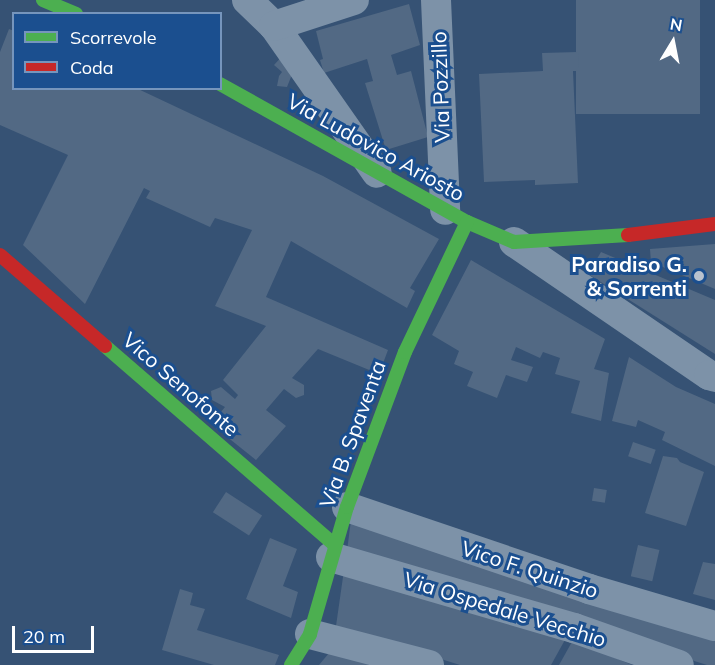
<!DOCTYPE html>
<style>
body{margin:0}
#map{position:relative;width:715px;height:665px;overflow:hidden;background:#365274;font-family:Mulish,sans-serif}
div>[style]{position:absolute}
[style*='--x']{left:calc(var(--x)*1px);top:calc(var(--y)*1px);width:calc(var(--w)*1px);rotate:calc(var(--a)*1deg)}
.building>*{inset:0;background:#526984;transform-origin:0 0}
.street>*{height:30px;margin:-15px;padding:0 15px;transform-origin:15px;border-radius:15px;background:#7d92a8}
.fast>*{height:14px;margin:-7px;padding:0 7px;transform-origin:7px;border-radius:7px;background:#4caf50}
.jam>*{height:14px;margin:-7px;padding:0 7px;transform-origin:7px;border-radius:7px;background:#c62828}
.dots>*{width:16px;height:16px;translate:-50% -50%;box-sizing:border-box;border:3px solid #1b4f8f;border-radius:50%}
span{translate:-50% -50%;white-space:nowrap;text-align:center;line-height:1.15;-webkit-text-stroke:6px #1b4f8f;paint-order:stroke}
.street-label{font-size:21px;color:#fff}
.poi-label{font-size:21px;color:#fff;font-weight:700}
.right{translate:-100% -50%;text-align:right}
.legend{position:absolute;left:12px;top:12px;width:210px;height:78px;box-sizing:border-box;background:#1b4f8f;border:2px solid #7695bc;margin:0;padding:8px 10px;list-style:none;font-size:18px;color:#fff}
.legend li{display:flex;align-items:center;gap:12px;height:30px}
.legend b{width:30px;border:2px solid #7695bc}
.north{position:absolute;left:643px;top:12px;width:60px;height:60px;-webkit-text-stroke:4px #1b4f8f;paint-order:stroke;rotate:10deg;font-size:16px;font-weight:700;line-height:24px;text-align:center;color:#fff}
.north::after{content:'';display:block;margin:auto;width:21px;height:27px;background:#fff;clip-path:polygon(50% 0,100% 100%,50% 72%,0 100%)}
.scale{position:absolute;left:12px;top:626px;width:82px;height:27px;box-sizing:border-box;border:3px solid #fff;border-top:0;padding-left:8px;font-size:18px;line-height:21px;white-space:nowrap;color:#fff;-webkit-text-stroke:4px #1b4f8f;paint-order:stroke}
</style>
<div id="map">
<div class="building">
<div style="left:576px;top:0;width:124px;height:114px"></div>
<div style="clip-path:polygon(409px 4px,420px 45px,391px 55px,397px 75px,411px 71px,428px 137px,386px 150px,365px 83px,373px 81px,367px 59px,324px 73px,320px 60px,323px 59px,316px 31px)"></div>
<div style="clip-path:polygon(9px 29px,14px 31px,14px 88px,136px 88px,323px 176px,439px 239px,410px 288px,415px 291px,407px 308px,291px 241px,266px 297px,388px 350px,379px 374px,318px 349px,292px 378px,304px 385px,304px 395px,296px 398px,284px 389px,266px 410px,286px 426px,256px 460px,211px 424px,225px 407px,212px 400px,211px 391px,221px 387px,235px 399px,238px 395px,223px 380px,266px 326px,215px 306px,252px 230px,215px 218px,210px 227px,146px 198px,150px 191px,144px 188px,85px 304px,23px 245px,68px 155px,0 125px,0 52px)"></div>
<div style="clip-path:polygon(578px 52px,579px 71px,573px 71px,578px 183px,535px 185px,535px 180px,484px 182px,479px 74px,543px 71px,542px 53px)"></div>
<div style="clip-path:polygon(284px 54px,293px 72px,287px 87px,277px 86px,279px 76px,282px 72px,274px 65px)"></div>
<div style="clip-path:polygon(715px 244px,715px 289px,651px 262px,650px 249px)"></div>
<div style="clip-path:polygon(601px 252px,715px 300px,715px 354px,588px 274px)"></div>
<div style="clip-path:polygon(471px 260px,605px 339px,594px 369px,609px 373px,601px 421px,571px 413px,580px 381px,555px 374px,560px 358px,543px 352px,540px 358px,516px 347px,511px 360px,533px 367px,527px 382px,506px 375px,497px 398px,467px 386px,473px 372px,454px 364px,459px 351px,432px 335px)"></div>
<div style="clip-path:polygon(629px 357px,676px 387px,715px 404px,715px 466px,662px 440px,665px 432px,638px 420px,636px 427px,612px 421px)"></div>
<div style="left:633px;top:442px;width:24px;height:15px;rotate:19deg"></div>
<div style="clip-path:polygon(663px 456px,677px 458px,680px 462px,704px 472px,686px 526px,645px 513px)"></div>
<div style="left:594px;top:488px;width:13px;height:13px;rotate:9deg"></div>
<div style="left:226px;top:492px;width:43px;height:24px;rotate:33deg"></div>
<div style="clip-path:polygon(351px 520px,715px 640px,715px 665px,707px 665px,347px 551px)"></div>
<div style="clip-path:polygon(270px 538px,297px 549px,283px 586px,298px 592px,291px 618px,246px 599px)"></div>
<div style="left:638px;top:545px;width:22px;height:32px;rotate:13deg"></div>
<div style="clip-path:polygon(703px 562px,715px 564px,715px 600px,693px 594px)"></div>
<div style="clip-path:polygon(344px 570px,566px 638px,551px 665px,460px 665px,336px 626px)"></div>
<div style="clip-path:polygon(180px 589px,193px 593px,190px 605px,205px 609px,197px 630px,279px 655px,275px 665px,214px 665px,162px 650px)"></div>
<div style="clip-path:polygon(573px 640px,632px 665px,559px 665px)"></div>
<div style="clip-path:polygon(329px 653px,379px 665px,319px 665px)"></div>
</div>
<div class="street">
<div style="--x:247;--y:0;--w:37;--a:44"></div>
<div style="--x:274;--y:26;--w:179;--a:55"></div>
<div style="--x:436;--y:0;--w:210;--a:87.5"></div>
<div style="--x:274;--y:26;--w:84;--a:-18"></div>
<div style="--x:514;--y:242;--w:236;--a:34.3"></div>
<div style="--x:709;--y:375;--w:6;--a:18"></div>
<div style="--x:347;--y:507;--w:256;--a:18.7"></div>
<div style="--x:589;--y:589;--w:131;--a:16.4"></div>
<div style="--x:331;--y:557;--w:253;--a:16.3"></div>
<div style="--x:574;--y:628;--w:111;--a:19.4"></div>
<div style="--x:310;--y:634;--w:123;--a:14.6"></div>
</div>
<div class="fast">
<div style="--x:43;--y:0;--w:36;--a:23"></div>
<div style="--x:220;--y:84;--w:283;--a:29.2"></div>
<div style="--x:467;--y:222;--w:51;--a:23.1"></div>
<div style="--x:514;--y:242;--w:114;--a:-3.5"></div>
<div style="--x:105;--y:346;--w:304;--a:40.9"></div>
<div style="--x:291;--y:665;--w:36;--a:-58"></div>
<div style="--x:310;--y:634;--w:132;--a:-73.8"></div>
<div style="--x:347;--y:507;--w:165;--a:-69.5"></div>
<div style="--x:405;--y:352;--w:144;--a:-64.5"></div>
</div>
<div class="jam">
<div style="--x:628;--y:235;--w:88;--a:-7.2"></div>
<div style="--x:0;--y:255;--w:139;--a:40.9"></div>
</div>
<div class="dots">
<div style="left:699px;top:276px;background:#b9c2ce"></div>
</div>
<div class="street-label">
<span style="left:440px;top:87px;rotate:-92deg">Via Pozzillo</span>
<span style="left:376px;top:147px;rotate:29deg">Via Ludovico Ariosto</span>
<span style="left:181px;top:384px;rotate:41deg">Vico Senofonte</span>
<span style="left:352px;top:434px;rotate:-70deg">Via B. Spaventa</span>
<span style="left:530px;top:569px;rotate:18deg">Vico F. Quinzio</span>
<span style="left:505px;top:609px;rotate:17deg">Via Ospedale Vecchio</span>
</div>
<div class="poi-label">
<span class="right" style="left:687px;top:276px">Paradiso G.<br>&amp; Sorrenti</span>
</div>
<ul class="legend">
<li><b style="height:8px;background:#4caf50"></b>Scorrevole</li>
<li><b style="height:8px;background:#c62828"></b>Coda</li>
</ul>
<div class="north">N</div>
<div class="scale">20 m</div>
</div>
